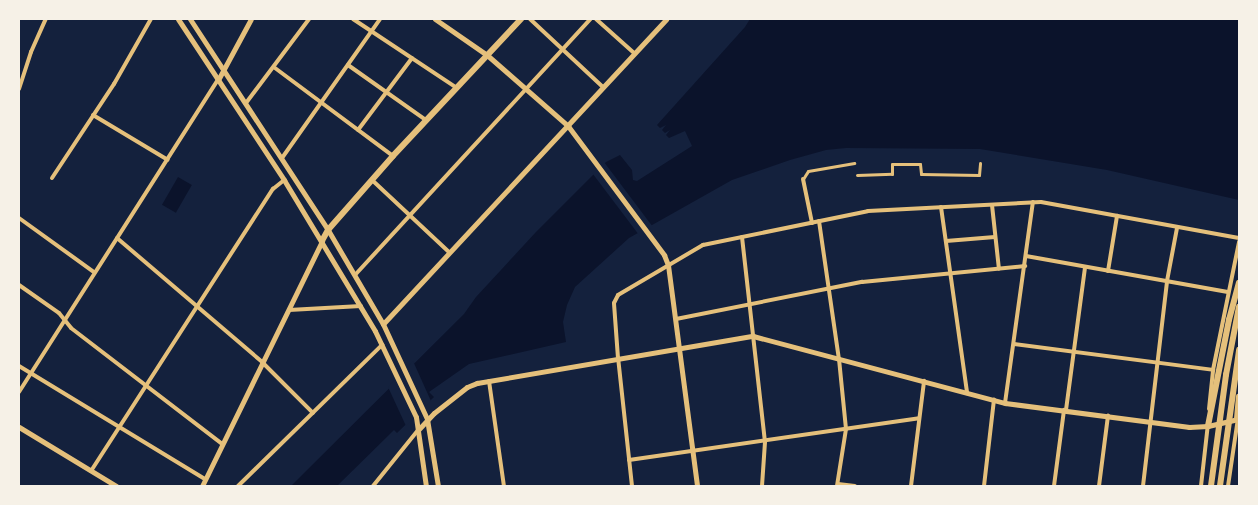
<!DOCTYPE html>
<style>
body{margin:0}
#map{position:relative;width:1258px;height:505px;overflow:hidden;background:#14213d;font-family:Rubik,sans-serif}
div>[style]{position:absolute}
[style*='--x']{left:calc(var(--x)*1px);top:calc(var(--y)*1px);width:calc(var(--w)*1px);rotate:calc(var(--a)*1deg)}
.water>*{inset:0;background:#0b132b;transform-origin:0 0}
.pier>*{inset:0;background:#14213d;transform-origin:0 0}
.pedestrian>*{height:3px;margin:-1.5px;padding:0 1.5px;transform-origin:1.5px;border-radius:1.5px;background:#e5c07b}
.minor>*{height:4px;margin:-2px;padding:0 2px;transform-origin:2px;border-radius:2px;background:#e5c07b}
.tertiary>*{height:5px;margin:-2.5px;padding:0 2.5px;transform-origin:2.5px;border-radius:2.5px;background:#e5c07b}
.secondary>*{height:5.5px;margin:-2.75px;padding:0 2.75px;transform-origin:2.75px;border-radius:2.75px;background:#e5c07b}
span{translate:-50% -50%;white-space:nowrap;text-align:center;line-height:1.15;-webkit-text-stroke:4px #f6f1e7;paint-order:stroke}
.frame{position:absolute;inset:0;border:20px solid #f6f1e7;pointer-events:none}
</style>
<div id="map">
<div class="water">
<div style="clip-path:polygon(750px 19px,1239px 19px,1239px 200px,1107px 170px,980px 149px,846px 148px,826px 150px,790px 160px,732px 180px,629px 238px,575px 287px,567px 305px,563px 322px,566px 342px,469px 364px,429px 392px,434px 397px,397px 433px,394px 430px,337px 486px,291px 486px,464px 314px,476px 297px,536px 232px,606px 162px,620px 155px,632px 170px,633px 180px,637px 181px,692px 146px,685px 131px,669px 138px,666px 135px,670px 130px,665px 133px,662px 130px,666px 125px,660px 128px,657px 125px,745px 27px)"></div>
<div style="left:178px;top:177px;width:16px;height:32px;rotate:30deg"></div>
</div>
<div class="pier">
<div style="left:604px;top:162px;width:81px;height:16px;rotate:53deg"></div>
<div style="clip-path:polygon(413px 361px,431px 401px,406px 426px,388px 387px)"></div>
</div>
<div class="pedestrian">
<div style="--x:857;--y:175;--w:35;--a:-2"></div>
<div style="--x:892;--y:174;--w:10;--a:-90"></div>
<div style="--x:892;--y:164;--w:28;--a:0"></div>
<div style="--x:920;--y:164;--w:10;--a:84"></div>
<div style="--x:921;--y:174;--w:58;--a:1"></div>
<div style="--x:979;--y:175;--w:12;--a:-85"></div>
<div style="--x:803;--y:179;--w:9;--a:-58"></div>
<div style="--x:808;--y:171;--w:47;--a:-9.9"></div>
</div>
<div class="minor">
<div style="--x:353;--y:19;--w:125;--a:33.6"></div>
<div style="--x:530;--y:19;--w:100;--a:43"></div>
<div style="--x:596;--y:19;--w:51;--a:41.8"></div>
<div style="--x:348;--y:65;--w:95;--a:35.2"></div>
<div style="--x:275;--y:68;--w:147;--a:36.7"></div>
<div style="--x:19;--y:89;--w:39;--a:-72"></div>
<div style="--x:31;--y:52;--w:36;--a:-66"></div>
<div style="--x:246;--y:103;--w:105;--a:-53.1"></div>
<div style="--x:93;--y:115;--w:87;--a:31"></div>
<div style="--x:358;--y:130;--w:90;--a:-53.1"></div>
<div style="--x:282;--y:158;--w:170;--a:-54.8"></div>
<div style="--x:52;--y:178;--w:113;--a:-56.6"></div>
<div style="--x:114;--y:84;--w:75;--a:-60.4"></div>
<div style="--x:803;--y:179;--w:45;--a:78.4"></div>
<div style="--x:372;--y:180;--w:105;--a:43.1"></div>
<div style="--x:992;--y:205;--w:64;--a:83.8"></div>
<div style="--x:941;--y:207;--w:188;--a:82"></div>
<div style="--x:19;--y:218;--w:92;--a:35.8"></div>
<div style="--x:819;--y:221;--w:139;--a:81.8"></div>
<div style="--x:839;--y:359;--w:70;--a:84.3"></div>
<div style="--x:846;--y:429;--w:58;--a:99"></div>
<div style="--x:742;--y:237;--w:206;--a:83.6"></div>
<div style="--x:765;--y:442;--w:44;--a:93.9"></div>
<div style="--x:117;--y:238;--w:191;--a:40.5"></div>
<div style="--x:262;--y:362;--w:72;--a:45"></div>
<div style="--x:946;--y:241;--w:49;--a:-4.7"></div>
<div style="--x:1026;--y:256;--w:205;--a:10.1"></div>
<div style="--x:1108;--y:271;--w:56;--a:-80.7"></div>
<div style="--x:355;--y:275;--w:348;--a:-47.4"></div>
<div style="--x:19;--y:285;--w:49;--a:35"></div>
<div style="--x:59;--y:313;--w:19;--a:51"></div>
<div style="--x:71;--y:328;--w:190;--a:37.5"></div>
<div style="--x:289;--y:310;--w:72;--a:-3.2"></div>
<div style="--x:676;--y:319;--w:190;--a:-11.3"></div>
<div style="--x:862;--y:282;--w:164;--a:-5.6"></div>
<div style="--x:1014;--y:344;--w:201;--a:7.4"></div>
<div style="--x:19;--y:366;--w:218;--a:31.3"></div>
<div style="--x:489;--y:381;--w:106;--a:81.9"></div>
<div style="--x:19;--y:392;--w:370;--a:-57.5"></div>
<div style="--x:1005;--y:403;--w:203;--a:-82.1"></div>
<div style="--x:1209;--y:409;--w:39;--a:-84"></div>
<div style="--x:1213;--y:370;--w:131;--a:-78.5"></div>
<div style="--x:1066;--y:410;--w:144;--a:-82.4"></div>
<div style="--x:629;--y:460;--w:293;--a:-8.2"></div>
<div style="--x:91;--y:471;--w:336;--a:-57.2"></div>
<div style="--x:273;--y:189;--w:14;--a:-39"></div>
<div style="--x:838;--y:484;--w:17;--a:7"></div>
<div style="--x:238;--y:486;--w:202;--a:-44.4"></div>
<div style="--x:373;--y:486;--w:72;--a:-51.2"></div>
<div style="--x:632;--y:486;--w:129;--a:-96.2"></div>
<div style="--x:618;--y:358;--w:55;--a:-94.2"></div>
<div style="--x:614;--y:303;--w:9;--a:-63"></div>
<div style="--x:618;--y:295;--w:99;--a:-30.5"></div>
<div style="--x:703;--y:245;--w:168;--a:-11.6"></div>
<div style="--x:868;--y:211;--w:173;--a:-3"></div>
<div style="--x:1041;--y:202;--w:201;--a:10.3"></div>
<div style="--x:911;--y:486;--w:106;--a:-82.9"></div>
<div style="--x:984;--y:486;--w:87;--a:-83.4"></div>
<div style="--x:1054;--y:486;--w:77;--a:-82.5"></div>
<div style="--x:1099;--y:486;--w:71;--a:-82.7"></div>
<div style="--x:1143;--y:486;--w:206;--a:-83.3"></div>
<div style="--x:1167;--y:281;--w:54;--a:-79.3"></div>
<div style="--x:1201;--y:486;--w:62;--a:-83.6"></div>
<div style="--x:1228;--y:486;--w:69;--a:-81.6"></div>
</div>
<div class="tertiary">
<div style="--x:178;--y:19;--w:193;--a:56.6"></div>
<div style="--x:284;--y:180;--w:176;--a:58.9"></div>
<div style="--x:375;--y:331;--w:95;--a:64.5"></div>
<div style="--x:416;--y:417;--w:70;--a:81.8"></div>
<div style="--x:190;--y:19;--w:252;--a:56.8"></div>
<div style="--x:328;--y:230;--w:109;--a:59.7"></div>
<div style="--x:383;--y:324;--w:105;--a:65.1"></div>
<div style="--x:427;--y:419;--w:68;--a:80.7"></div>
<div style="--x:435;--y:19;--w:63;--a:34.7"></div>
<div style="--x:487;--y:55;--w:108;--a:41.2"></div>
<div style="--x:568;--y:126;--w:161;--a:53.3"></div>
<div style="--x:664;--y:255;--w:11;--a:68"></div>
<div style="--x:668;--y:265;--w:223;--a:82.5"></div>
<div style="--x:218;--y:80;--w:69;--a:-61.6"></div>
<div style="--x:383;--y:324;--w:416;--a:-47.1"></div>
<div style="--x:19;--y:427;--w:114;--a:31.3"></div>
<div style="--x:418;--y:430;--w:23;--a:-47"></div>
<div style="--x:434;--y:413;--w:42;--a:-38.2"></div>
<div style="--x:467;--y:387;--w:11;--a:-22"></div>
<div style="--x:477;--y:383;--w:280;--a:-9.7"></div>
<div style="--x:753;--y:336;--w:261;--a:14.9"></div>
<div style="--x:1005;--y:403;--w:186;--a:7.4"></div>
<div style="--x:1189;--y:427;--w:19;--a:-3"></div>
<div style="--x:1208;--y:426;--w:32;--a:-13"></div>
<div style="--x:202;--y:486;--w:273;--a:-63.9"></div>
</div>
<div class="secondary">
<div style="--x:322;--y:241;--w:13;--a:-61"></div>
<div style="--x:328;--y:230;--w:98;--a:-48.7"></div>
<div style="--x:393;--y:156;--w:187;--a:-46.9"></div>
<div style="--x:1237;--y:419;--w:22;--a:-85"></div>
<div style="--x:1208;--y:426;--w:108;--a:-78.8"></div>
<div style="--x:1229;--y:320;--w:38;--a:-75"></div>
<div style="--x:1211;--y:486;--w:112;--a:-82.3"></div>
<div style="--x:1226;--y:375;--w:69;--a:-79.2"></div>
<div style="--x:1220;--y:486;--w:137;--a:-82"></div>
</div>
<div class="frame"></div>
</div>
